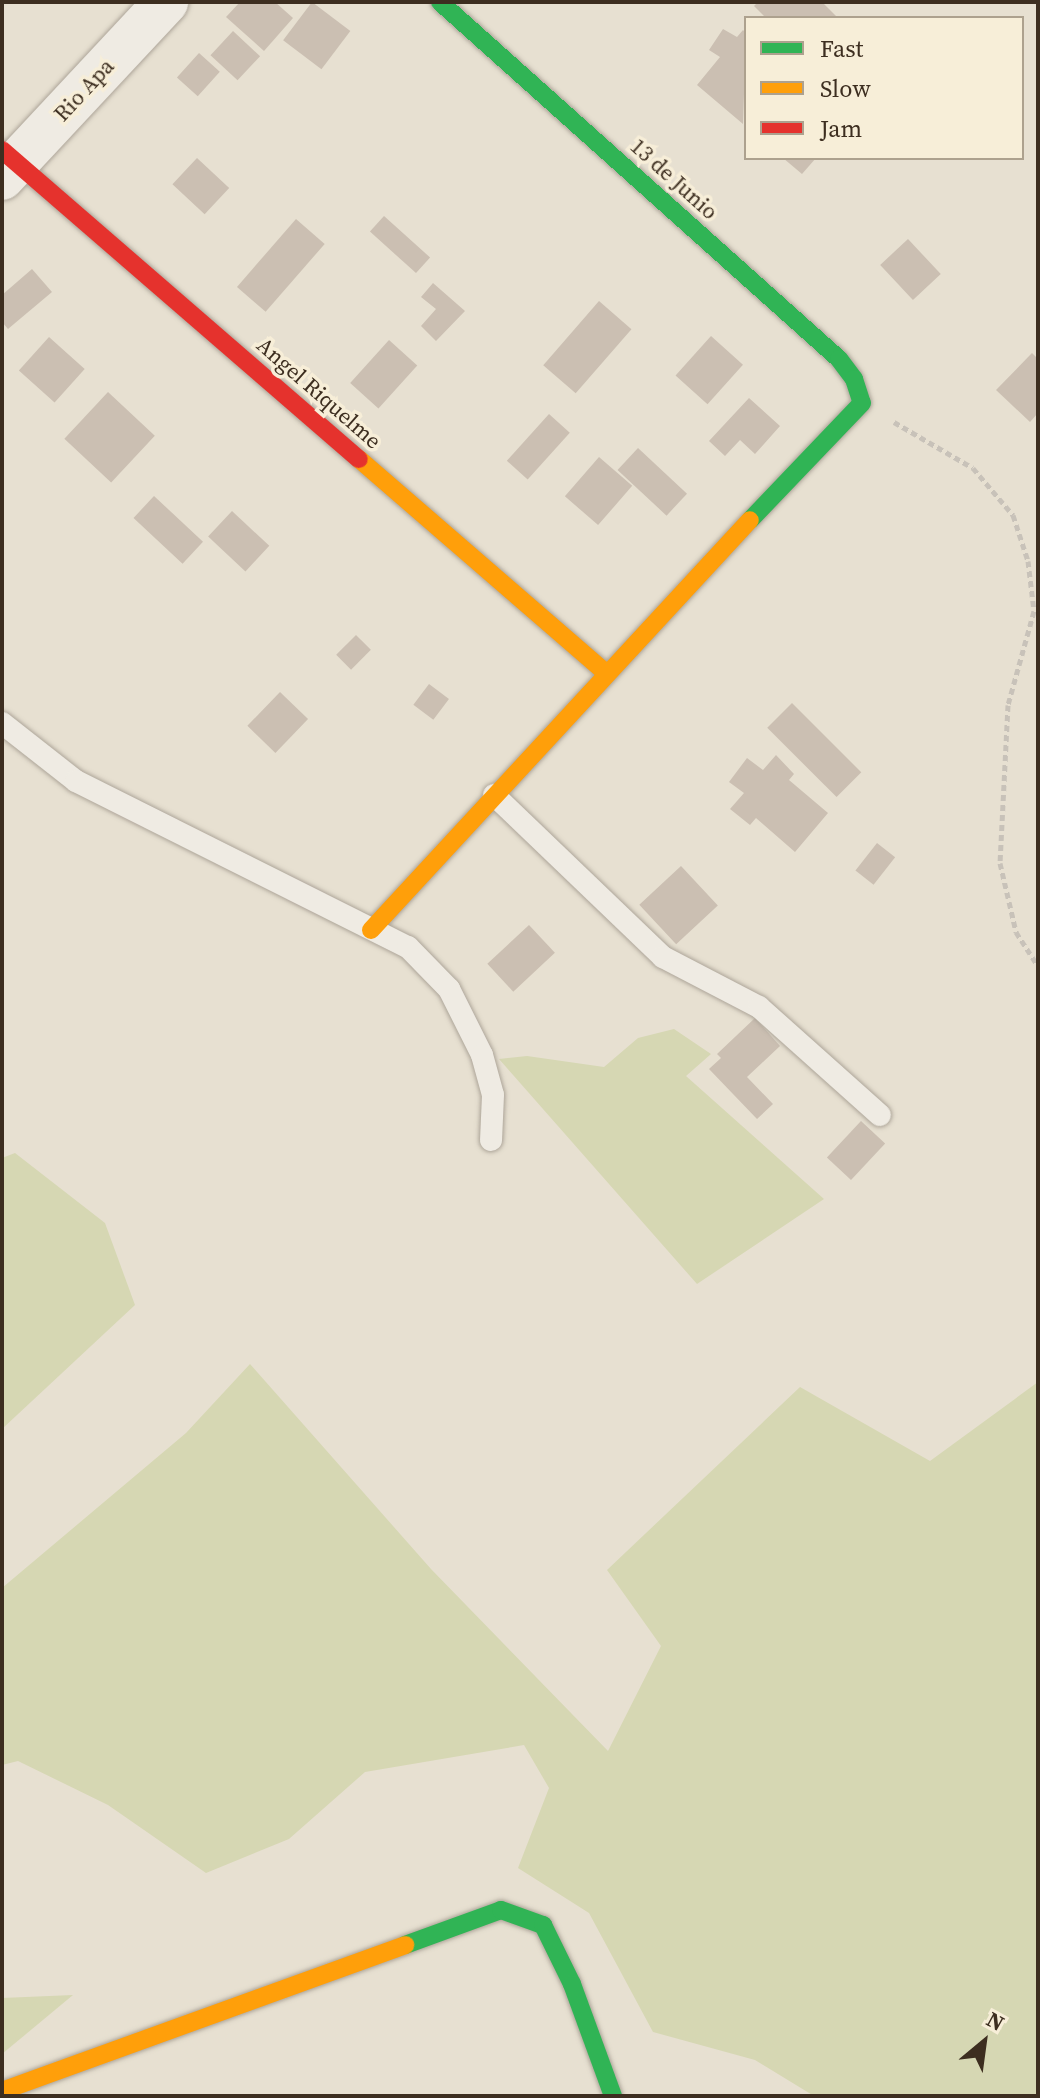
<!DOCTYPE html>
<style>
body{margin:0}
#map{position:relative;width:1040px;height:2098px;overflow:hidden;background:#e7e0d1;font-family:"Source Serif 4",serif}
div>[style]{position:absolute}
[style*='--x']{left:calc(var(--x)*1px);top:calc(var(--y)*1px);width:calc(var(--w)*1px);rotate:calc(var(--a)*1deg)}
.green>*{inset:0;background:#d6d7b3}
.building>*{inset:0;background:#cbbfb2;transform-origin:0 0}
.path>*{height:5px;margin-top:-2.5px;transform-origin:0;background:repeating-linear-gradient(90deg,#c8c2b9 0 6px,transparent 0 10px)}
.roads{filter:drop-shadow(0 0 2px #ada599) drop-shadow(0 0 2px #ada599)}
.lane>*{height:22px;margin:-11px;padding:0 11px;transform-origin:11px;border-radius:11px;background:#efebe3}
.street>*{height:44px;margin:-22px;padding:0 22px;transform-origin:22px;border-radius:22px;background:#efebe3}
.fast>*{height:18px;margin:-9px;padding:0 9px;transform-origin:9px;border-radius:9px;background:#30b455}
.slow>*{height:18px;margin:-9px;padding:0 9px;transform-origin:9px;border-radius:9px;background:#ff9f0a}
.jam>*{height:18px;margin:-9px;padding:0 9px;transform-origin:9px;border-radius:9px;background:#e5322d}
span{translate:-50% -50%;white-space:nowrap;text-align:center;line-height:1.15;-webkit-text-stroke:7px #f7eed8;paint-order:stroke}
.street-label{font-size:22px;color:#3d2e20}
.frame{position:absolute;inset:0;border:4px solid #3d2e20;pointer-events:none}
.legend{position:absolute;left:744px;top:16px;width:280px;height:144px;box-sizing:border-box;background:#f7eed8;border:2px solid #ada18e;margin:0;padding:10px 14px;list-style:none;font-size:24px;color:#3d2e20}
.legend li{display:flex;align-items:center;gap:16px;height:40px}
.legend b{width:40px;border:2px solid #ada18e}
.north{position:absolute;left:944px;top:2002px;width:80px;height:80px;-webkit-text-stroke:6px #f7eed8;paint-order:stroke;rotate:29deg;font-size:22px;font-weight:700;line-height:32px;text-align:center;color:#3d2e20}
.north::after{content:'';display:block;margin:auto;width:28px;height:36px;background:#3d2e20;clip-path:polygon(50% 0,100% 100%,50% 72%,0 100%)}
</style>
<div id="map">
<div class="green">
<div style="clip-path:polygon(674px 1029px,711px 1054px,686px 1076px,824px 1199px,697px 1284px,499px 1059px,527px 1056px,604px 1067px,638px 1038px)"></div>
<div style="clip-path:polygon(15px 1153px,105px 1223px,135px 1305px,2px 1429px,2px 1158px)"></div>
<div style="clip-path:polygon(250px 1364px,431px 1569px,608px 1751px,661px 1646px,607px 1570px,800px 1387px,930px 1461px,1038px 1382px,1038px 2096px,814px 2096px,755px 2060px,653px 2032px,589px 1913px,518px 1868px,549px 1788px,524px 1745px,365px 1772px,289px 1839px,206px 1873px,108px 1805px,18px 1761px,2px 1765px,2px 1588px,186px 1433px)"></div>
<div style="clip-path:polygon(73px 1995px,2px 2054px,2px 1998px)"></div>
</div>
<div class="building">
<div style="clip-path:polygon(240px 2px,275px 2px,293px 18px,264px 51px,226px 17px)"></div>
<div style="left:312px;top:2px;width:48px;height:48px;rotate:37deg"></div>
<div style="clip-path:polygon(758px 2px,822px 2px,838px 18px,766px 18px,754px 6px)"></div>
<div style="clip-path:polygon(723px 29px,737px 37px,743px 30px,746px 33px,743px 124px,697px 85px,720px 57px,709px 50px)"></div>
<div style="left:233px;top:31px;width:37px;height:33px;rotate:43deg"></div>
<div style="left:199px;top:53px;width:28px;height:33px;rotate:42deg"></div>
<div style="left:197px;top:158px;width:44px;height:36px;rotate:43deg"></div>
<div style="clip-path:polygon(783px 158px,816px 158px,802px 174px)"></div>
<div style="left:384px;top:216px;width:62px;height:21px;rotate:42deg"></div>
<div style="left:296px;top:219px;width:38px;height:90px;rotate:41deg"></div>
<div style="left:908px;top:239px;width:48px;height:38px;rotate:47deg"></div>
<div style="clip-path:polygon(32px 269px,52px 292px,8px 329px,2px 322px,2px 295px)"></div>
<div style="clip-path:polygon(433px 283px,465px 311px,436px 341px,421px 326px,436px 309px,421px 297px)"></div>
<div style="left:599px;top:301px;width:43px;height:85px;rotate:41deg"></div>
<div style="left:711px;top:336px;width:43px;height:53px;rotate:42deg"></div>
<div style="left:49px;top:337px;width:48px;height:45px;rotate:42deg"></div>
<div style="left:389px;top:340px;width:38px;height:58px;rotate:42deg"></div>
<div style="clip-path:polygon(1032px 353px,1038px 359px,1038px 413px,1030px 422px,996px 390px)"></div>
<div style="left:108px;top:392px;width:64px;height:64px;rotate:43deg"></div>
<div style="clip-path:polygon(749px 398px,780px 426px,755px 454px,740px 440px,725px 456px,709px 441px)"></div>
<div style="left:549px;top:414px;width:28px;height:63px;rotate:42deg"></div>
<div style="left:638px;top:448px;width:67px;height:30px;rotate:43deg"></div>
<div style="left:599px;top:457px;width:44px;height:52px;rotate:41deg"></div>
<div style="left:154px;top:496px;width:67px;height:30px;rotate:43deg"></div>
<div style="left:232px;top:511px;width:51px;height:35px;rotate:43deg"></div>
<div style="left:356px;top:635px;width:21px;height:28px;rotate:45deg"></div>
<div style="left:429px;top:684px;width:25px;height:26px;rotate:37deg"></div>
<div style="left:280px;top:692px;width:39px;height:47px;rotate:44deg"></div>
<div style="left:792px;top:703px;width:98px;height:35px;rotate:45deg"></div>
<div style="clip-path:polygon(776px 755px,794px 774px,789px 780px,828px 813px,795px 852px,756px 818px,750px 825px,730px 809px,744px 793px,729px 782px,747px 758px,763px 770px)"></div>
<div style="left:877px;top:843px;width:23px;height:35px;rotate:38deg"></div>
<div style="left:681px;top:866px;width:54px;height:57px;rotate:47deg"></div>
<div style="left:529px;top:925px;width:38px;height:57px;rotate:47deg"></div>
<div style="clip-path:polygon(755px 1018px,780px 1046px,747px 1077px,773px 1104px,757px 1119px,709px 1069px,721px 1058px,717px 1054px)"></div>
<div style="left:861px;top:1121px;width:33px;height:50px;rotate:43deg"></div>
</div>
<div class="path">
<div style="--x:894;--y:422;--w:91;--a:30.2"></div>
<div style="--x:973;--y:468;--w:62;--a:49.6"></div>
<div style="--x:1013;--y:515;--w:48;--a:71.9"></div>
<div style="--x:1028;--y:561;--w:50;--a:83.2"></div>
<div style="--x:1034;--y:611;--w:98;--a:105.5"></div>
<div style="--x:1008;--y:705;--w:158;--a:92.9"></div>
<div style="--x:1000;--y:863;--w:71;--a:76.9"></div>
<div style="--x:1016;--y:932;--w:40;--a:57.1"></div>
</div>
<div class="roads">
<div class="lane">
<div style="--x:2;--y:723;--w:94;--a:38.1"></div>
<div style="--x:76;--y:781;--w:371;--a:26.6"></div>
<div style="--x:408;--y:947;--w:59;--a:45.7"></div>
<div style="--x:449;--y:989;--w:74;--a:63.4"></div>
<div style="--x:482;--y:1055;--w:41;--a:74.6"></div>
<div style="--x:493;--y:1095;--w:45;--a:92.5"></div>
<div style="--x:494;--y:795;--w:234;--a:43.8"></div>
<div style="--x:663;--y:957;--w:108;--a:27.5"></div>
<div style="--x:759;--y:1007;--w:162;--a:41.8"></div>
</div>
<div class="street">
<div style="--x:2;--y:178;--w:241;--a:-47"></div>
</div>
<div class="fast">
<div style="--x:440;--y:2;--w:535;--a:41.82"></div>
<div style="--x:839;--y:359;--w:25;--a:53"></div>
<div style="--x:854;--y:379;--w:25;--a:72"></div>
<div style="--x:862;--y:403;--w:162;--a:133.7"></div>
<div style="--x:405;--y:1945;--w:102;--a:-20"></div>
<div style="--x:501;--y:1910;--w:45;--a:19.7"></div>
<div style="--x:543;--y:1925;--w:66;--a:63.8"></div>
<div style="--x:572;--y:1984;--w:119;--a:69.9"></div>
</div>
<div class="slow">
<div style="--x:359;--y:459;--w:325;--a:40.9"></div>
<div style="--x:371;--y:930;--w:558;--a:-47.25"></div>
<div style="--x:2;--y:2091;--w:429;--a:-19.9"></div>
</div>
<div class="jam">
<div style="--x:2;--y:150;--w:472;--a:40.9"></div>
</div>
</div>
<div class="street-label">
<span style="left:84px;top:90px;rotate:-47deg">Rio Apa</span>
<span style="left:674px;top:179px;rotate:42deg">13 de Junio</span>
<span style="left:319px;top:393px;rotate:41deg">Angel Riquelme</span>
</div>
<div class="frame"></div>
<ul class="legend">
<li><b style="height:10px;background:#30b455"></b>Fast</li>
<li><b style="height:10px;background:#ff9f0a"></b>Slow</li>
<li><b style="height:10px;background:#e5322d"></b>Jam</li>
</ul>
<div class="north">N</div>
</div>
